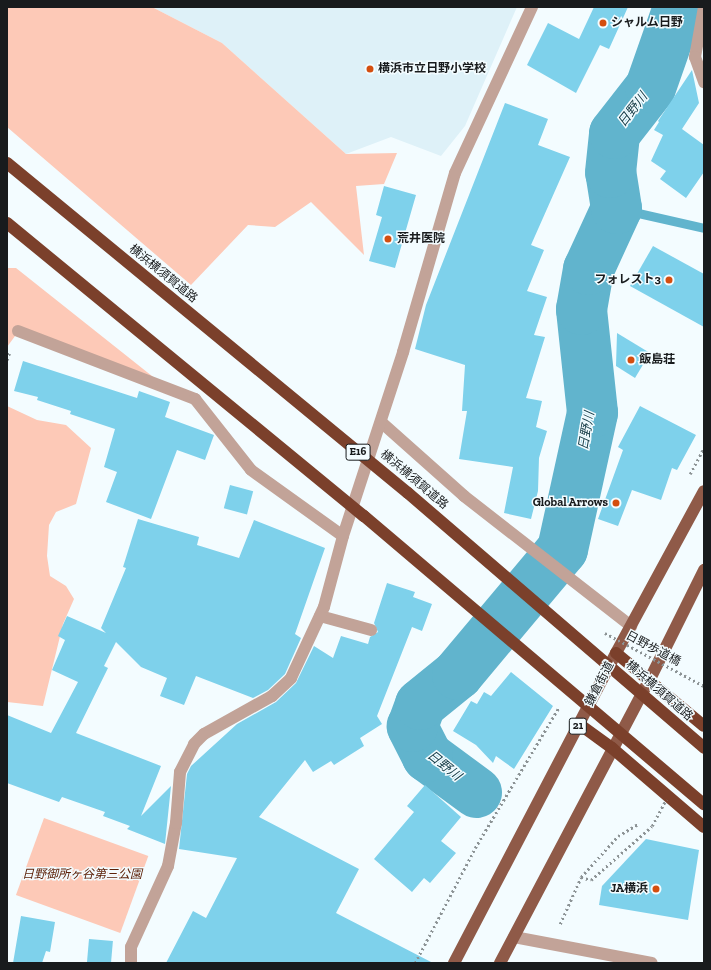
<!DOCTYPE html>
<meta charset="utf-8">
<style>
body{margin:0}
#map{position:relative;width:711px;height:970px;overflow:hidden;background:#f3fcff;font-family:"Zilla Slab","Noto Sans JP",serif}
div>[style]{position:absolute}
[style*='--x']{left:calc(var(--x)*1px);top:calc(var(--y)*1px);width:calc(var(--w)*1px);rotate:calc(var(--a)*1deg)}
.built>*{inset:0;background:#def1f8}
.green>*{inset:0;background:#fdc9b7;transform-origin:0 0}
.stream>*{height:9px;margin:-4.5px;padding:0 4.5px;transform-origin:4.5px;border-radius:4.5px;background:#61b4cd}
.river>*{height:51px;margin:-25.5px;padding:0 25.5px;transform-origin:25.5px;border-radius:25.5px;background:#61b4cd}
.building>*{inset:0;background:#7ed1eb;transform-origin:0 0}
.path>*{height:2.5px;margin-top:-1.25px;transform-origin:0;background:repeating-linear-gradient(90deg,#8c9395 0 2px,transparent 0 5px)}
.minor>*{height:12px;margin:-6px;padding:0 6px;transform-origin:6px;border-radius:6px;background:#c2a398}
.major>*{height:12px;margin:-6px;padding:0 6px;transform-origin:6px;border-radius:6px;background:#8f5a48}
.highway>*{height:12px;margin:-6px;padding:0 6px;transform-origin:6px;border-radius:6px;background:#7b402b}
.path-bridge>*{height:2.5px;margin-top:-1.25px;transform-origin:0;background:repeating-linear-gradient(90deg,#8c9395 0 2px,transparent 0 5px)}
.highway-bridge>*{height:12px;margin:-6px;padding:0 6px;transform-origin:6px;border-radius:6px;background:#7b402b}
.dots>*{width:11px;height:11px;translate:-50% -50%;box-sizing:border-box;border:2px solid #f3fcff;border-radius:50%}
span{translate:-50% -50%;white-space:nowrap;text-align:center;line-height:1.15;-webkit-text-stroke:3px #f3fcff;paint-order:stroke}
.shield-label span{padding:1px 3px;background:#f3fcff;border:1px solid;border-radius:3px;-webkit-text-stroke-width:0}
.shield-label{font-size:11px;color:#181b1d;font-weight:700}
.poi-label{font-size:12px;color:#181b1d;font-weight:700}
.left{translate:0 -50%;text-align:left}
.right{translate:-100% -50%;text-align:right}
.street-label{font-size:12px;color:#181b1d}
.park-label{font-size:12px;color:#5d2108;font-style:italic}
.water-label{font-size:13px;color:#133a45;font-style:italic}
.frame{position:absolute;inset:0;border:8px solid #181b1d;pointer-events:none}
</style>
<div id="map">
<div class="built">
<div style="clip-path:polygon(152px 7px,517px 7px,465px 126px,441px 156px,391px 137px,346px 154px,222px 43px)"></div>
</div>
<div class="green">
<div style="clip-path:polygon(7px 7px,152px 7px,222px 43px,346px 154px,397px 153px,384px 184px,356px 186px,364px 255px,311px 202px,275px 227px,248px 225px,191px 285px,7px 127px)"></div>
<div style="clip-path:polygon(7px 268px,16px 268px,157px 380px,18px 332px,7px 347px)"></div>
<div style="clip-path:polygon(7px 406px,37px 420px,66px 425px,91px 448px,76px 504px,56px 512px,49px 525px,47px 556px,50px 576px,66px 586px,74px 599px,63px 624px,43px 706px,7px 702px)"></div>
<div style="left:44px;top:818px;width:111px;height:82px;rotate:20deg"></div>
</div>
<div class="stream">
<div style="--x:616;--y:208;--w:90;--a:12.8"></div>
</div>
<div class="river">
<div style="--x:476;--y:792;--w:61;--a:-143.7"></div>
<div style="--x:427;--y:756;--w:34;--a:-117"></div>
<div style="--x:412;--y:726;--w:23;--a:-70"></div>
<div style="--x:420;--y:704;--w:48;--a:-39"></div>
<div style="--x:457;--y:674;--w:163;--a:-50"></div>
<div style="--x:562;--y:549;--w:140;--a:-77.6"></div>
<div style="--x:592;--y:412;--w:104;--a:-96.1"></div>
<div style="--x:581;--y:309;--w:41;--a:-80.1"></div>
<div style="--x:588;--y:269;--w:67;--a:-65.3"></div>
<div style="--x:616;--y:208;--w:36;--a:-99"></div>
<div style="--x:610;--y:172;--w:39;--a:-84"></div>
<div style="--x:614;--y:133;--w:58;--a:-52"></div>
<div style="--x:650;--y:87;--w:85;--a:-70.7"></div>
</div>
<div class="building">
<div style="clip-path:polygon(594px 7px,628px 7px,609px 49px,600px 45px,576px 93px,527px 65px,548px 23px,579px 39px)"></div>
<div style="clip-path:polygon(692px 70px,699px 103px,682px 129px,704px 145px,704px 172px,686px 198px,660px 179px,666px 171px,651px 161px,663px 135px,654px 130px,659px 122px,658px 121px)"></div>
<div style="clip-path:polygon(505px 103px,548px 119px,538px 145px,570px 157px,531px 245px,544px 250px,527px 291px,547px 297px,534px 335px,545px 337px,526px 398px,542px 401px,536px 427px,547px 431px,539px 458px,538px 491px,531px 519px,504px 513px,513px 467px,459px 459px,467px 411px,462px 411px,465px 365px,415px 349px,426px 305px)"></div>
<div style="clip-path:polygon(384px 186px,416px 195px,395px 268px,369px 261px,382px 217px,376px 215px)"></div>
<div style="clip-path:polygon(653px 246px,704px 274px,704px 327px,630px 286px)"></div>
<div style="clip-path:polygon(617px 333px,650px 353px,635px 378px,616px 366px)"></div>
<div style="clip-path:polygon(23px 361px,137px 398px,139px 391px,170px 402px,165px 417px,214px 435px,205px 460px,177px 450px,151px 519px,106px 502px,117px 472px,104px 467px,115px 429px,70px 414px,71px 411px,37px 400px,38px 397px,14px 391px)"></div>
<div style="clip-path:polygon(640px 406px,696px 435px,677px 470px,672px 468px,661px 500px,632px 490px,618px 526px,598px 519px,623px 450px,618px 447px)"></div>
<div style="left:230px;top:485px;width:24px;height:24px;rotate:15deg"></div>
<div style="clip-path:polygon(138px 519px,199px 537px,197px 545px,239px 558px,254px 520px,325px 548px,295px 634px,301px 638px,285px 674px,268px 690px,253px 698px,196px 676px,184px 705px,160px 696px,167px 678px,141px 667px,116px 642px,104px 666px,108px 668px,76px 733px,161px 766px,141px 816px,171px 786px,165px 844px,127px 829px,130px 826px,103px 816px,105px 812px,62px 797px,59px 802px,7px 783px,7px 715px,51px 733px,78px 682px,52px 670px,65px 640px,58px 636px,67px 616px,106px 633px,101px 628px,126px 568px,123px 567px)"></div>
<div style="clip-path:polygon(387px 583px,415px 592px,413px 597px,432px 604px,422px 631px,412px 627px,377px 716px,382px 724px,360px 738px,364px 746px,334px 765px,331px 761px,313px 772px,305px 760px,259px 817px,359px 869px,336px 913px,433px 963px,166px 963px,193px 911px,206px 918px,237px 858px,179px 849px,187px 774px,191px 766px,237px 724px,276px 702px,296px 683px,314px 646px,333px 658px,341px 636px,368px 644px,370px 637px,378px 632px,374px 623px)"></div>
<div style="clip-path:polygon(511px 672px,553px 706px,514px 769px,496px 756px,493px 763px,476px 745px,453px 731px,471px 701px,477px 704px,484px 692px,491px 696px)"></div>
<div style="clip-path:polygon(425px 785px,461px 817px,441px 841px,456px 853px,430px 883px,424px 878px,412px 892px,374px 859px,414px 812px,407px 806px)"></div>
<div style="clip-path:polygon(646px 839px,699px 850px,688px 920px,599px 905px,602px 886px)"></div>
<div style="clip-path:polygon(21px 916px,55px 922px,50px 952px,46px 951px,42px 963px,13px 963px)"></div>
<div style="left:89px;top:939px;width:24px;height:24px;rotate:5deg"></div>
</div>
<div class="path">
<div style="--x:7;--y:360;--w:9;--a:-72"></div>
<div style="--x:690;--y:474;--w:30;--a:-62"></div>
<div style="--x:581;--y:877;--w:10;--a:17"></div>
<div style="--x:591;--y:880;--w:81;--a:-41.5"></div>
<div style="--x:560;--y:924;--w:51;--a:-65.9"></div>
<div style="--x:581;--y:877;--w:55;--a:-47.9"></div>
<div style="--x:618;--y:836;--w:23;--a:-31"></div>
<div style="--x:415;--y:963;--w:130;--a:-62.4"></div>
<div style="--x:475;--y:848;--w:164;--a:-59.2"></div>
</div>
<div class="minor">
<div style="--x:704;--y:7;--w:51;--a:100.2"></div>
<div style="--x:695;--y:57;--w:27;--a:70"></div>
<div style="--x:18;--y:331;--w:190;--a:21"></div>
<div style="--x:195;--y:399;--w:90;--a:51.7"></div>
<div style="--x:251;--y:470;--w:113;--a:35.7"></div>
<div style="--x:381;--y:422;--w:111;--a:41.7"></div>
<div style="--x:464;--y:496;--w:212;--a:37.9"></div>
<div style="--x:320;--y:616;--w:53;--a:15.4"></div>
<div style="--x:514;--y:937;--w:140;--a:10.7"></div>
<div style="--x:131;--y:963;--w:16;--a:-90"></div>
<div style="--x:131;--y:947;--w:89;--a:-65.4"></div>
<div style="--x:168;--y:866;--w:44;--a:-79.5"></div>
<div style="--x:176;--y:823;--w:51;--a:-85.5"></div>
<div style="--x:180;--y:772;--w:31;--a:-63"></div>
<div style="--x:194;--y:744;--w:14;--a:-45"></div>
<div style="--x:204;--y:734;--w:78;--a:-29.2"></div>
<div style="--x:272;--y:696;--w:26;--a:-43"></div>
<div style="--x:291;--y:678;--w:78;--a:-65.1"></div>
<div style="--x:324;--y:607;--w:73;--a:-75"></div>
<div style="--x:343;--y:536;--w:194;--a:-71.9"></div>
<div style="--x:403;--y:352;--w:186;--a:-73.8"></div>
<div style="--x:455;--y:173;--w:183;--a:-65.1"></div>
</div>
<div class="major">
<div style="--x:454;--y:963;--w:350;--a:-62.4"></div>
<div style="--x:616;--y:653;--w:184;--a:-61.5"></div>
<div style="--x:500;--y:963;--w:321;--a:-62.2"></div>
<div style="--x:650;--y:679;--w:122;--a:-63.6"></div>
</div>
<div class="highway">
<div style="--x:616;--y:653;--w:114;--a:39.7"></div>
<div style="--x:579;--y:724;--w:41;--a:36"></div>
<div style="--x:612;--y:748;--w:121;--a:40.7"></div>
</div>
<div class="path-bridge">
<div style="--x:605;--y:633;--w:112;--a:28.2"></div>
<div style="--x:652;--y:826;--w:30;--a:-62"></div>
</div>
<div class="highway-bridge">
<div style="--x:7;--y:163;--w:519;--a:39.45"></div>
<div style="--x:408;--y:493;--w:391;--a:40.7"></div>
<div style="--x:7;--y:223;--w:462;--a:39.4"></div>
<div style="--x:364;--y:516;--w:446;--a:40.3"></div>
</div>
<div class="dots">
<div style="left:603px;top:23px;background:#d44e0f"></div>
<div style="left:370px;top:69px;background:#d44e0f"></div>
<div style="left:388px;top:239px;background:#d44e0f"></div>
<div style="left:669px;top:280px;background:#d44e0f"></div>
<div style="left:631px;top:360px;background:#d44e0f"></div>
<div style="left:616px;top:503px;background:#d44e0f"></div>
<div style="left:656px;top:889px;background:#d44e0f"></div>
</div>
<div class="shield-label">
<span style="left:358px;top:452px">E16</span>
<span style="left:578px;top:726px">21</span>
</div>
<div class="poi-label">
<span class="left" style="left:611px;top:23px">シャルム日野</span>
<span class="left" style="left:378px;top:69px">横浜市立日野小学校</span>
<span class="left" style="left:397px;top:239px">荒井医院</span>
<span class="right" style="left:661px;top:280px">フォレスト3</span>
<span class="left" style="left:639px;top:360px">飯島荘</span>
<span class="right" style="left:608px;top:503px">Global Arrows</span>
<span class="right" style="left:648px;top:889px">JA横浜</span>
</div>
<div class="street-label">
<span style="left:163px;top:274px;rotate:39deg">横浜横須賀道路</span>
<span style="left:414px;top:480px;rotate:40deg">横浜横須賀道路</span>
<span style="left:653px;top:649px;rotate:28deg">日野歩道橋</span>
<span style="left:600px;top:684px;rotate:-63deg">鎌倉街道</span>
<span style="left:659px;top:691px;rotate:41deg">横浜横須賀道路</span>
</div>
<div class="park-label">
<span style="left:82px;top:875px">日野御所ヶ谷第三公園</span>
</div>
<div class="water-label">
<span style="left:633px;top:110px;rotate:-52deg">日野川</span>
<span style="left:587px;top:431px;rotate:-80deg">日野川</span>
<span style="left:444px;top:766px;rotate:39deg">日野川</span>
</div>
<div class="frame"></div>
</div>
